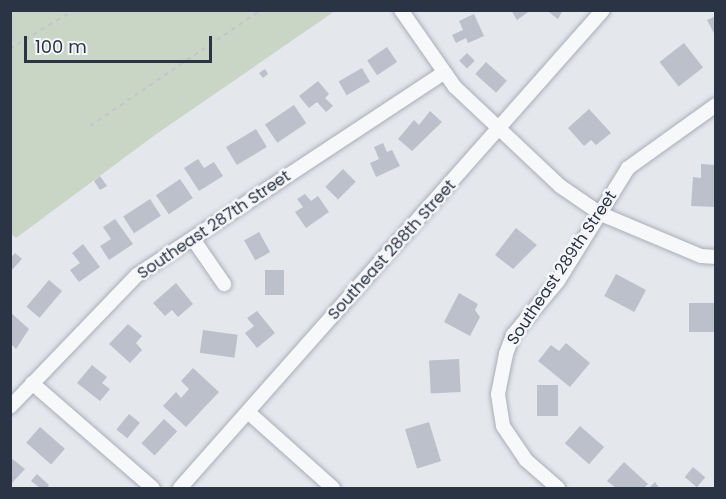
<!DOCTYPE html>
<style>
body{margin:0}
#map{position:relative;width:726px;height:499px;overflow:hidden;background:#e4e7ec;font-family:Poppins,sans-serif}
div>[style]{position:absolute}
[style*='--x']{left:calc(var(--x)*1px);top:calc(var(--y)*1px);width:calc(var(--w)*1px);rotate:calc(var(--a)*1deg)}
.green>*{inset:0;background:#c9d6c5}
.building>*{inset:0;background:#bbc0ca;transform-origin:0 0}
.path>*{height:2px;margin-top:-1px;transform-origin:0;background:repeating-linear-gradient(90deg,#c2c5cb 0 4.5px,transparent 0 9px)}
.roads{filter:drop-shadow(0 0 2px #a9aeb7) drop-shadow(0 0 2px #a9aeb7)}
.minor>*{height:14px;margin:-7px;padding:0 7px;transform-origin:7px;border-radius:7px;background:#f7f8fa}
span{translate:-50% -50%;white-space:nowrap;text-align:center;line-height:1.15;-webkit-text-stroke:5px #f4f6f9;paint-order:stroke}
.street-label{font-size:16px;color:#2b3445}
.frame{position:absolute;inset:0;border:12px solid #2b3445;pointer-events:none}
.scale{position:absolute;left:24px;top:36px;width:188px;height:27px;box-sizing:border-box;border:3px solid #2b3445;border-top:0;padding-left:8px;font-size:18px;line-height:21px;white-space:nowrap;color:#2b3445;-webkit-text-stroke:4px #f4f6f9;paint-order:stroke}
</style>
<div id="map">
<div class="green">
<div style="clip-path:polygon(11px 10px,335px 10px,335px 11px,155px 135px,16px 238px,10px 233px)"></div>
</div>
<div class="building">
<div style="clip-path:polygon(511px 10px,531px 10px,517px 20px)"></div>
<div style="clip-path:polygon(546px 10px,563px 10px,558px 19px)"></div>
<div style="clip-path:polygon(474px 14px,484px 36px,468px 43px,466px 38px,456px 43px,452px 35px,463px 30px,459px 21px)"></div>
<div style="clip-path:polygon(716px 16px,716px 37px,707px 20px)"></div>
<div style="left:684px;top:43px;width:31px;height:31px;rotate:52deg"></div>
<div style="left:387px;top:47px;width:18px;height:24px;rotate:56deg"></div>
<div style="left:467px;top:53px;width:11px;height:11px;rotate:45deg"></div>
<div style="left:486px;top:62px;width:28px;height:16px;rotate:42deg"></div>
<div style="left:362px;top:68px;width:16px;height:27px;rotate:60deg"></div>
<div style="clip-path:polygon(265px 69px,268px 74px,263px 78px,259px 73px)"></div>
<div style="clip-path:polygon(318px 81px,329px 94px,325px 98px,333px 106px,326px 112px,317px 102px,309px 108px,299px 96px)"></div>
<div style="left:294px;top:105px;width:22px;height:35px;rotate:56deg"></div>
<div style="clip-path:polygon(589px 109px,611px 133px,596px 145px,591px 140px,584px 146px,568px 128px)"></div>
<div style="clip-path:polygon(430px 111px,442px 122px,412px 151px,398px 139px,414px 120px,419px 125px)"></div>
<div style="left:256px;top:129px;width:21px;height:35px;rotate:59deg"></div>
<div style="clip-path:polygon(383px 143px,387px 152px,392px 150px,400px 166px,376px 177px,370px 163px,379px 159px,374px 147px)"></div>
<div style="clip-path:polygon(198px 159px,204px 168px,214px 162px,223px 176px,199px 191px,184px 168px)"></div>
<div style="clip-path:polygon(701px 164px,716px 165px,716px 207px,691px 206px,693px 177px,701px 178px)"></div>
<div style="left:343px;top:169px;width:18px;height:25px;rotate:45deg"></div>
<div style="clip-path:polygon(100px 176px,107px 186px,100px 190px,94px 181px)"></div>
<div style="left:180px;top:179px;width:23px;height:29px;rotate:56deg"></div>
<div style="clip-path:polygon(305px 194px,311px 201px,318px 196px,329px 212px,306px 228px,295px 212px,303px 207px,297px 199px)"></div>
<div style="left:150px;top:199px;width:20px;height:32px;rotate:57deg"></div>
<div style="clip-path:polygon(115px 219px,133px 244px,109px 260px,100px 246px,111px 239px,103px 227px)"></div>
<div style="clip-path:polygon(516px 228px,537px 245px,513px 269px,495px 255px)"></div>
<div style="left:259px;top:232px;width:23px;height:17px;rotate:61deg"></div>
<div style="clip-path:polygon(83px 244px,100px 267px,79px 282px,70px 270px,80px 263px,72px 253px)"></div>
<div style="clip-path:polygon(15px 253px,22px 259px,10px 272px,10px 258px)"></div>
<div style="left:265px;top:270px;width:19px;height:25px"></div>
<div style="left:616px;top:274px;width:34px;height:25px;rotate:28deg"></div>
<div style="left:49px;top:280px;width:17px;height:35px;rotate:40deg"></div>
<div style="clip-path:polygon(176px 283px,193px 304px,178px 317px,172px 310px,165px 316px,153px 303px)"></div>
<div style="clip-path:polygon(459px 293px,478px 304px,475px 310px,480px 317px,470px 336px,444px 322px)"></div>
<div style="left:716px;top:303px;width:29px;height:27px;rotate:90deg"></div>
<div style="clip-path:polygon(257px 311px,275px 333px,257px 348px,245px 333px,254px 326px,247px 318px)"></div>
<div style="clip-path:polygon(10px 312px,29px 329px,16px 349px,10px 343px)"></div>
<div style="clip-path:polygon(128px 324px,142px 336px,136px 343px,142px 350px,130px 363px,109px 344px)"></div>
<div style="left:203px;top:330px;width:35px;height:23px;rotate:8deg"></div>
<div style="clip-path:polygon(566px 343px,590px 363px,570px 387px,538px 361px,551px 345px,559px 351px)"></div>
<div style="left:459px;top:359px;width:33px;height:30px;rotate:87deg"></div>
<div style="clip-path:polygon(92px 365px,107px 377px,102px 383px,110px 389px,100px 401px,77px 383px)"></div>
<div style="clip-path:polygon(193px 368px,219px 392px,186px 427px,163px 406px,176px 392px,181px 398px,189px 389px,181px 381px)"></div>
<div style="left:537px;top:385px;width:21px;height:31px"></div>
<div style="left:129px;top:414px;width:14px;height:20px;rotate:39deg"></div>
<div style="left:164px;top:419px;width:18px;height:33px;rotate:43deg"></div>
<div style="left:429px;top:422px;width:41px;height:25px;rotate:73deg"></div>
<div style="left:580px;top:426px;width:32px;height:23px;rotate:41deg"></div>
<div style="left:40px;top:427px;width:33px;height:21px;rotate:41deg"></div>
<div style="clip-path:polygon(10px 457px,25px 469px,10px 485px)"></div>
<div style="clip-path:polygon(624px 462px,648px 484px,644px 488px,616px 488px,607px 481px)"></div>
<div style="left:693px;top:467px;width:16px;height:13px;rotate:40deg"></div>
<div style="clip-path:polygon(37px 474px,49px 485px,47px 488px,40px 488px,31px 481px)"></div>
<div style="clip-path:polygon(655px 482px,659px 488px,649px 488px)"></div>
</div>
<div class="path">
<div style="--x:10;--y:49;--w:75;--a:-31.4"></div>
<div style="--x:90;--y:126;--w:207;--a:-34.2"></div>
</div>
<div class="roads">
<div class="minor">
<div style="--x:401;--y:10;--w:94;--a:55"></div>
<div style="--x:455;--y:87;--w:144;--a:43.3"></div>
<div style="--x:560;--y:186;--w:50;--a:34.3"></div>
<div style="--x:601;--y:214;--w:108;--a:22.8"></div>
<div style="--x:701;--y:256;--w:15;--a:4"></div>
<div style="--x:193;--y:239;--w:55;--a:55.4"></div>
<div style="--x:32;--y:383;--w:160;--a:41"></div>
<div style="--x:10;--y:407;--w:183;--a:-46.1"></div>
<div style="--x:137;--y:275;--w:367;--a:-33.4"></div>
<div style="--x:248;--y:412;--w:114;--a:41.8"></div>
<div style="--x:180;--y:488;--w:638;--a:-48.49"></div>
<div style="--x:558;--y:488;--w:43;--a:-138.8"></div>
<div style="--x:526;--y:460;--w:41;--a:-124.1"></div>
<div style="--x:503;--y:426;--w:32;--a:-99"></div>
<div style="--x:498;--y:394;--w:41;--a:-78.7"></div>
<div style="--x:506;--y:354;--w:20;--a:-70"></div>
<div style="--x:513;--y:335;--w:70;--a:-50.2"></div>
<div style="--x:558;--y:281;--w:133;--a:-58.2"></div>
<div style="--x:628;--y:168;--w:108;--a:-35.6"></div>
</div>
</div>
<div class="street-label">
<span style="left:214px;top:225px;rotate:-34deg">Southeast 287th Street</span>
<span style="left:392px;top:250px;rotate:-48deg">Southeast 288th Street</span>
<span style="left:562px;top:268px;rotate:-56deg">Southeast 289th Street</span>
</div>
<div class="frame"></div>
<div class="scale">100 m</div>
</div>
